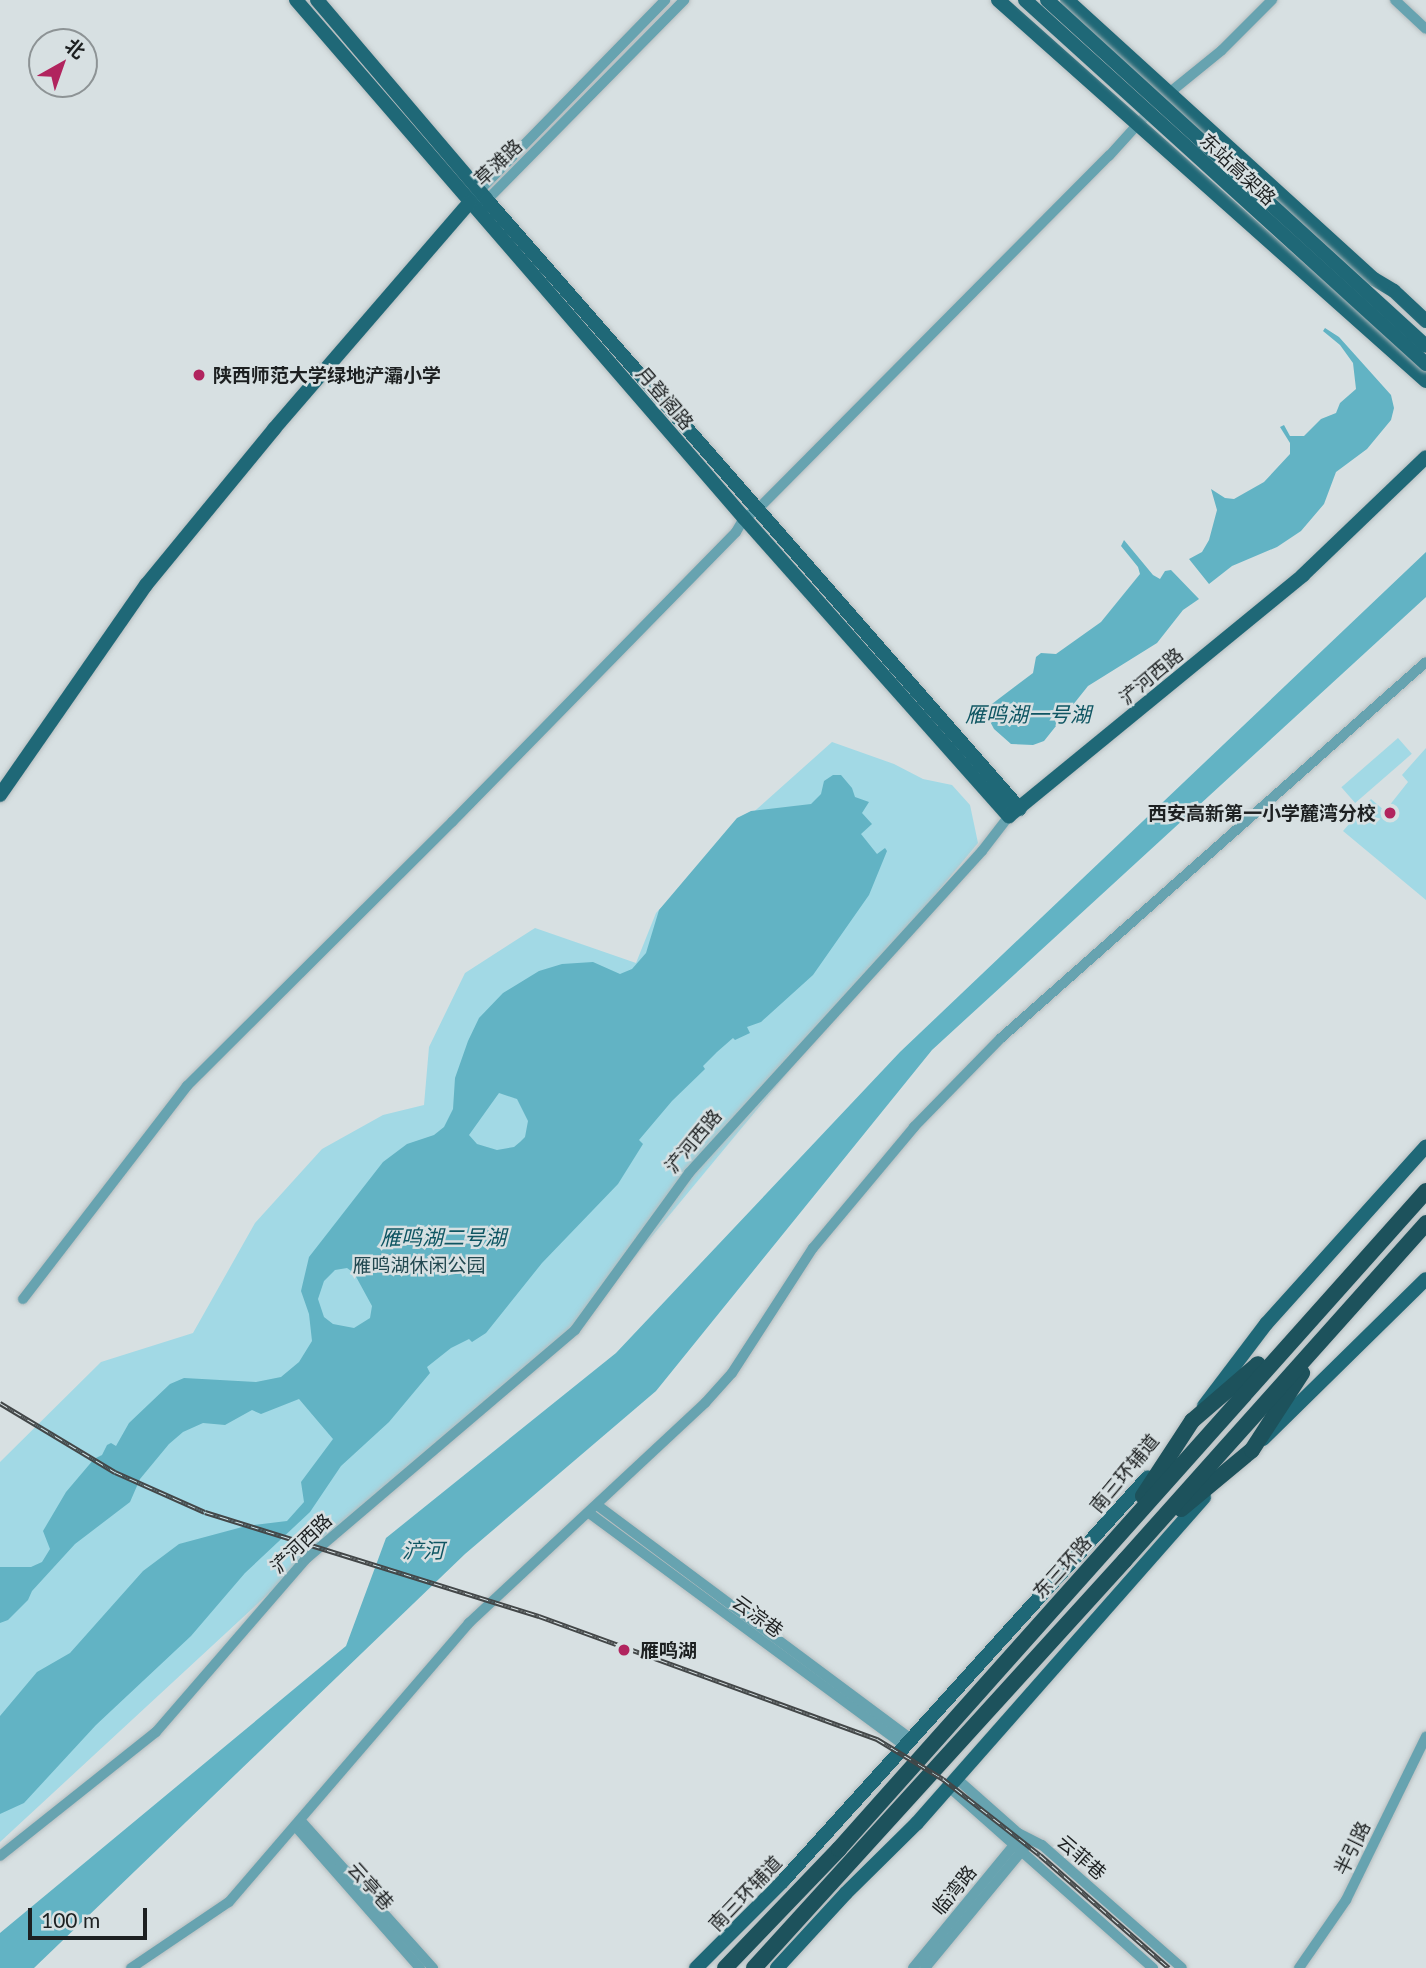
<!DOCTYPE html>
<meta charset="utf-8">
<style>
body{margin:0}
#map{position:relative;width:1426px;height:1968px;overflow:hidden;background:#d7e0e2;font-family:Lato,"Noto Sans SC",sans-serif}
div>[style]{position:absolute}
[style*='--x']{left:calc(var(--x)*1px);top:calc(var(--y)*1px);width:calc(var(--w)*1px);rotate:calc(var(--a)*1deg)}
.green>*{inset:0;background:#a2d9e5;transform-origin:0 0}
.water>*{inset:0;background:#62b3c4}
.roads{filter:drop-shadow(0 0 2px #b6bdbf) drop-shadow(0 0 2px #b6bdbf)}
.minor>*{height:10px;margin:-5px;padding:0 5px;transform-origin:5px;border-radius:5px;background:#67a3b0}
.major>*{height:14px;margin:-7px;padding:0 7px;transform-origin:7px;border-radius:7px;background:#1f6877}
.highway>*{height:16px;margin:-8px;padding:0 8px;transform-origin:8px;border-radius:8px;background:#1d525c}
.rail>*{height:5px;margin-top:-2.5px;transform-origin:0;background:repeating-linear-gradient(90deg,#d7e0e2 0 8px,#434748 0 16px);box-sizing:border-box;border-block:2px solid #434748}
.bridges{filter:drop-shadow(0 0 2px #b6bdbf) drop-shadow(0 0 2px #b6bdbf)}
.major-bridge>*{height:14px;margin:-7px;padding:0 7px;transform-origin:7px;border-radius:7px;background:#1f6877}
.dots>*{width:19px;height:19px;translate:-50% -50%;box-sizing:border-box;border:4px solid #d7e0e2;border-radius:50%}
span{translate:-50% -50%;white-space:nowrap;text-align:center;line-height:1.15;-webkit-text-stroke:5px #d7e0e2;paint-order:stroke}
.street-label{font-size:19px;color:#1d2021}
.poi-label{font-size:19px;color:#1d2021;font-weight:700}
.left{translate:0 -50%;text-align:left}
.right{translate:-100% -50%;text-align:right}
.park-label{font-size:19px;color:#224850}
.water-label{font-size:21px;color:#0e5562;font-style:italic}
.north{position:absolute;left:28px;top:28px;width:70px;height:70px;box-sizing:border-box;background:#d7e0e2;border:2px solid #8d9395;border-radius:50%;rotate:40deg;font-size:19px;font-weight:700;line-height:28px;text-align:center;color:#1d2021}
.north::after{content:'';display:block;margin:auto;width:24px;height:32px;background:#b1245e;clip-path:polygon(50% 0,100% 100%,50% 72%,0 100%)}
.scale{position:absolute;left:28px;top:1908px;width:119px;height:32px;box-sizing:border-box;border:4px solid #1d2021;border-top:0;padding-left:9px;font-size:21px;line-height:24px;white-space:nowrap;color:#1d2021;-webkit-text-stroke:5px #d7e0e2;paint-order:stroke}
</style>
<div id="map">
<div class="green">
<div style="left:1398px;top:738px;width:21px;height:75px;rotate:49deg"></div>
<div style="clip-path:polygon(832px 742px,894px 764px,923px 779px,952px 785px,970px 805px,978px 843px,580px 1323px,306px 1559px,0 1842px,0 1462px,101px 1362px,193px 1333px,255px 1223px,322px 1149px,383px 1115px,424px 1105px,429px 1047px,465px 973px,535px 928px,636px 963px,656px 913px,748px 817px)"></div>
<div style="clip-path:polygon(1426px 748px,1426px 900px,1343px 831px,1371px 799px,1385px 811px,1408px 782px,1402px 775px)"></div>
</div>
<div class="water">
<div style="clip-path:polygon(1325px 328px,1339px 337px,1391px 395px,1394px 408px,1391px 420px,1367px 449px,1336px 472px,1324px 504px,1301px 531px,1277px 547px,1232px 566px,1209px 584px,1189px 559px,1202px 552px,1209px 540px,1217px 510px,1211px 489px,1225px 498px,1234px 499px,1264px 482px,1290px 454px,1290px 443px,1280px 427px,1284px 425px,1290px 436px,1304px 436px,1321px 419px,1336px 413px,1340px 403px,1356px 389px,1353px 363px,1340px 345px,1323px 331px)"></div>
<div style="clip-path:polygon(1124px 540px,1153px 575px,1160px 579px,1165px 571px,1171px 570px,1199px 599px,1183px 610px,1157px 643px,1088px 686px,1044px 741px,1033px 745px,1011px 744px,994px 729px,984px 710px,1033px 673px,1036px 657px,1041px 653px,1056px 654px,1101px 622px,1140px 574px,1138px 567px,1121px 546px)"></div>
<div style="clip-path:polygon(1426px 552px,1426px 597px,932px 1050px,656px 1391px,465px 1554px,34px 1968px,0 1968px,0 1933px,346px 1646px,386px 1538px,616px 1353px,900px 1052px)"></div>
<div style="clip-path:polygon(evenodd,833px 775px,841px 775px,852px 788px,855px 797px,869px 802px,862px 813px,872px 824px,861px 834px,877px 854px,885px 848px,887px 851px,869px 895px,813px 975px,761px 1022px,747px 1027px,750px 1033px,735px 1040px,733px 1038px,717px 1052px,703px 1066px,705px 1069px,672px 1101px,639px 1140px,643px 1144px,618px 1184px,542px 1263px,486px 1333px,472px 1342px,469px 1339px,451px 1348px,427px 1367px,430px 1373px,389px 1422px,341px 1466px,310px 1512px,245px 1573px,191px 1636px,96px 1725px,24px 1803px,0 1814px,0 1716px,37px 1672px,70px 1653px,143px 1571px,179px 1544px,246px 1526px,287px 1521px,304px 1502px,301px 1482px,333px 1439px,299px 1399px,261px 1414px,252px 1410px,225px 1425px,203px 1423px,183px 1432px,169px 1444px,140px 1479px,130px 1502px,75px 1544px,32px 1591px,28px 1600px,8px 1620px,0 1623px,0 1567px,31px 1567px,42px 1562px,50px 1549px,43px 1531px,66px 1492px,94px 1459px,102px 1455px,107px 1445px,111px 1443px,116px 1446px,129px 1423px,170px 1384px,184px 1378px,256px 1382px,281px 1377px,299px 1362px,312px 1341px,309px 1314px,301px 1291px,309px 1257px,383px 1162px,407px 1144px,434px 1135px,444px 1127px,453px 1109px,455px 1078px,468px 1041px,479px 1018px,503px 993px,539px 971px,562px 964px,593px 962px,620px 974px,632px 969px,646px 953px,659px 910px,737px 818px,751px 811px,811px 804px,821px 794px,824px 781px,833px 775px,499px 1093px,517px 1099px,528px 1121px,525px 1137px,520px 1142px,514px 1147px,497px 1150px,477px 1144px,469px 1135px,499px 1093px,833px 775px,347px 1268px,354px 1273px,372px 1306px,370px 1318px,354px 1328px,333px 1324px,324px 1317px,318px 1299px,324px 1281px,335px 1270px,347px 1268px)"></div>
</div>
<div class="roads">
<div class="minor">
<div style="--x:1395;--y:0;--w:42;--a:43.1"></div>
<div style="--x:476;--y:194;--w:271;--a:-45.7"></div>
<div style="--x:480;--y:201;--w:7;--a:-8"></div>
<div style="--x:487;--y:200;--w:281;--a:-45.4"></div>
<div style="--x:23;--y:1299;--w:269;--a:-52.4"></div>
<div style="--x:187;--y:1086;--w:374;--a:-44.9"></div>
<div style="--x:452;--y:822;--w:406;--a:-45.6"></div>
<div style="--x:736;--y:532;--w:16;--a:-60"></div>
<div style="--x:744;--y:518;--w:17;--a:-33"></div>
<div style="--x:758;--y:509;--w:498;--a:-45.2"></div>
<div style="--x:1109;--y:156;--w:73;--a:-47.8"></div>
<div style="--x:1158;--y:102;--w:82;--a:-39.1"></div>
<div style="--x:1222;--y:50;--w:71;--a:-45"></div>
<div style="--x:597;--y:1505;--w:393;--a:36.7"></div>
<div style="--x:589;--y:1513;--w:394;--a:36.4"></div>
<div style="--x:956;--y:1778;--w:83;--a:41.6"></div>
<div style="--x:1018;--y:1833;--w:27;--a:27"></div>
<div style="--x:1042;--y:1845;--w:186;--a:41.3"></div>
<div style="--x:949;--y:1787;--w:273;--a:41.6"></div>
<div style="--x:301;--y:1821;--w:198;--a:48.1"></div>
<div style="--x:296;--y:1827;--w:188;--a:48.7"></div>
<div style="--x:0;--y:1856;--w:199;--a:-38.5"></div>
<div style="--x:156;--y:1732;--w:229;--a:-49.1"></div>
<div style="--x:306;--y:1559;--w:353;--a:-40.4"></div>
<div style="--x:575;--y:1330;--w:194;--a:-54"></div>
<div style="--x:689;--y:1173;--w:435;--a:-47.7"></div>
<div style="--x:982;--y:851;--w:44;--a:-52.4"></div>
<div style="--x:131;--y:1968;--w:118;--a:-34"></div>
<div style="--x:229;--y:1902;--w:368;--a:-49.3"></div>
<div style="--x:469;--y:1623;--w:323;--a:-43"></div>
<div style="--x:705;--y:1403;--w:40;--a:-48"></div>
<div style="--x:732;--y:1373;--w:149;--a:-57.1"></div>
<div style="--x:813;--y:1248;--w:158;--a:-50.1"></div>
<div style="--x:914;--y:1127;--w:124;--a:-45.7"></div>
<div style="--x:1001;--y:1038;--w:567;--a:-41.5"></div>
<div style="--x:913;--y:1968;--w:166;--a:-50.6"></div>
<div style="--x:925;--y:1968;--w:158;--a:-50.4"></div>
<div style="--x:1299;--y:1968;--w:83;--a:-55.3"></div>
<div style="--x:1346;--y:1900;--w:182;--a:-63.9"></div>
</div>
<div class="major">
<div style="--x:296;--y:0;--w:685;--a:49.14"></div>
<div style="--x:744;--y:518;--w:399;--a:48.4"></div>
<div style="--x:1009;--y:816;--w:380;--a:-39.3"></div>
<div style="--x:1303;--y:575;--w:170;--a:-43.8"></div>
<div style="--x:317;--y:0;--w:262;--a:49.6"></div>
<div style="--x:487;--y:200;--w:809;--a:48.81"></div>
<div style="--x:998;--y:0;--w:573;--a:41.68"></div>
<div style="--x:1067;--y:0;--w:415;--a:42.3"></div>
<div style="--x:1374;--y:279;--w:23;--a:31"></div>
<div style="--x:1394;--y:291;--w:44;--a:43.2"></div>
<div style="--x:0;--y:795;--w:256;--a:-55.2"></div>
<div style="--x:146;--y:585;--w:202;--a:-50.6"></div>
<div style="--x:274;--y:429;--w:300;--a:-49.2"></div>
<div style="--x:1204;--y:1406;--w:103;--a:-52.9"></div>
<div style="--x:1266;--y:1324;--w:239;--a:-48"></div>
<div style="--x:1263;--y:1439;--w:228;--a:-44.5"></div>
<div style="--x:696;--y:1968;--w:123;--a:-45"></div>
<div style="--x:783;--y:1881;--w:544;--a:-47.9"></div>
<div style="--x:777;--y:1968;--w:102;--a:-47.4"></div>
<div style="--x:846;--y:1893;--w:100;--a:-44.6"></div>
<div style="--x:917;--y:1823;--w:434;--a:-48.6"></div>
</div>
<div class="highway">
<div style="--x:1143;--y:1496;--w:90;--a:-56.8"></div>
<div style="--x:1192;--y:1421;--w:87;--a:-40.8"></div>
<div style="--x:1181;--y:1509;--w:92;--a:-39.7"></div>
<div style="--x:1252;--y:1450;--w:92;--a:-57"></div>
<div style="--x:725;--y:1968;--w:165;--a:-46.2"></div>
<div style="--x:839;--y:1849;--w:882;--a:-48.26"></div>
<div style="--x:754;--y:1968;--w:551;--a:-47.72"></div>
<div style="--x:1125;--y:1560;--w:452;--a:-48.2"></div>
</div>
</div>
<div class="rail">
<div style="--x:0;--y:1403;--w:134;--a:31"></div>
<div style="--x:115;--y:1472;--w:98;--a:24"></div>
<div style="--x:205;--y:1512;--w:350;--a:17.3"></div>
<div style="--x:539;--y:1616;--w:360;--a:20"></div>
<div style="--x:877;--y:1739;--w:77;--a:31.2"></div>
<div style="--x:943;--y:1779;--w:123;--a:38.1"></div>
<div style="--x:1040;--y:1855;--w:171;--a:41.2"></div>
</div>
<div class="bridges">
<div class="major-bridge">
<div style="--x:1025;--y:0;--w:542;--a:42.23"></div>
<div style="--x:1047;--y:0;--w:513;--a:42.39"></div>
</div>
</div>
<div class="dots">
<div style="left:199px;top:375px;background:#b1245e"></div>
<div style="left:1390px;top:813px;background:#b1245e"></div>
<div style="left:624px;top:1650px;background:#b1245e"></div>
</div>
<div class="street-label">
<span style="left:498px;top:162px;rotate:-43deg">草滩路</span>
<span style="left:1238px;top:169px;rotate:43deg">东站高架路</span>
<span style="left:665px;top:398px;rotate:49deg">月登阁路</span>
<span style="left:1151px;top:676px;rotate:-40deg">浐河西路</span>
<span style="left:693px;top:1141px;rotate:-50deg">浐河西路</span>
<span style="left:1124px;top:1473px;rotate:-50deg">南三环辅道</span>
<span style="left:301px;top:1543px;rotate:-44deg">浐河西路</span>
<span style="left:1062px;top:1567px;rotate:-48deg">东三环路</span>
<span style="left:758px;top:1616px;rotate:36deg">云淙巷</span>
<span style="left:1352px;top:1848px;rotate:-64deg">半引路</span>
<span style="left:1082px;top:1857px;rotate:41deg">云菲巷</span>
<span style="left:371px;top:1886px;rotate:48deg">云亭巷</span>
<span style="left:954px;top:1890px;rotate:-51deg">临湾路</span>
<span style="left:745px;top:1893px;rotate:-46deg">南三环辅道</span>
</div>
<div class="poi-label">
<span class="left" style="left:213px;top:375px">陕西师范大学绿地浐灞小学</span>
<span class="right" style="left:1376px;top:813px">西安高新第一小学麓湾分校</span>
<span class="left" style="left:640px;top:1650px">雁鸣湖</span>
</div>
<div class="park-label">
<span style="left:419px;top:1265px">雁鸣湖休闲公园</span>
</div>
<div class="water-label">
<span style="left:1028px;top:714px">雁鸣湖一号湖</span>
<span style="left:443px;top:1237px">雁鸣湖二号湖</span>
<span style="left:423px;top:1550px">浐河</span>
</div>
<div class="north">北</div>
<div class="scale">100 m</div>
</div>
